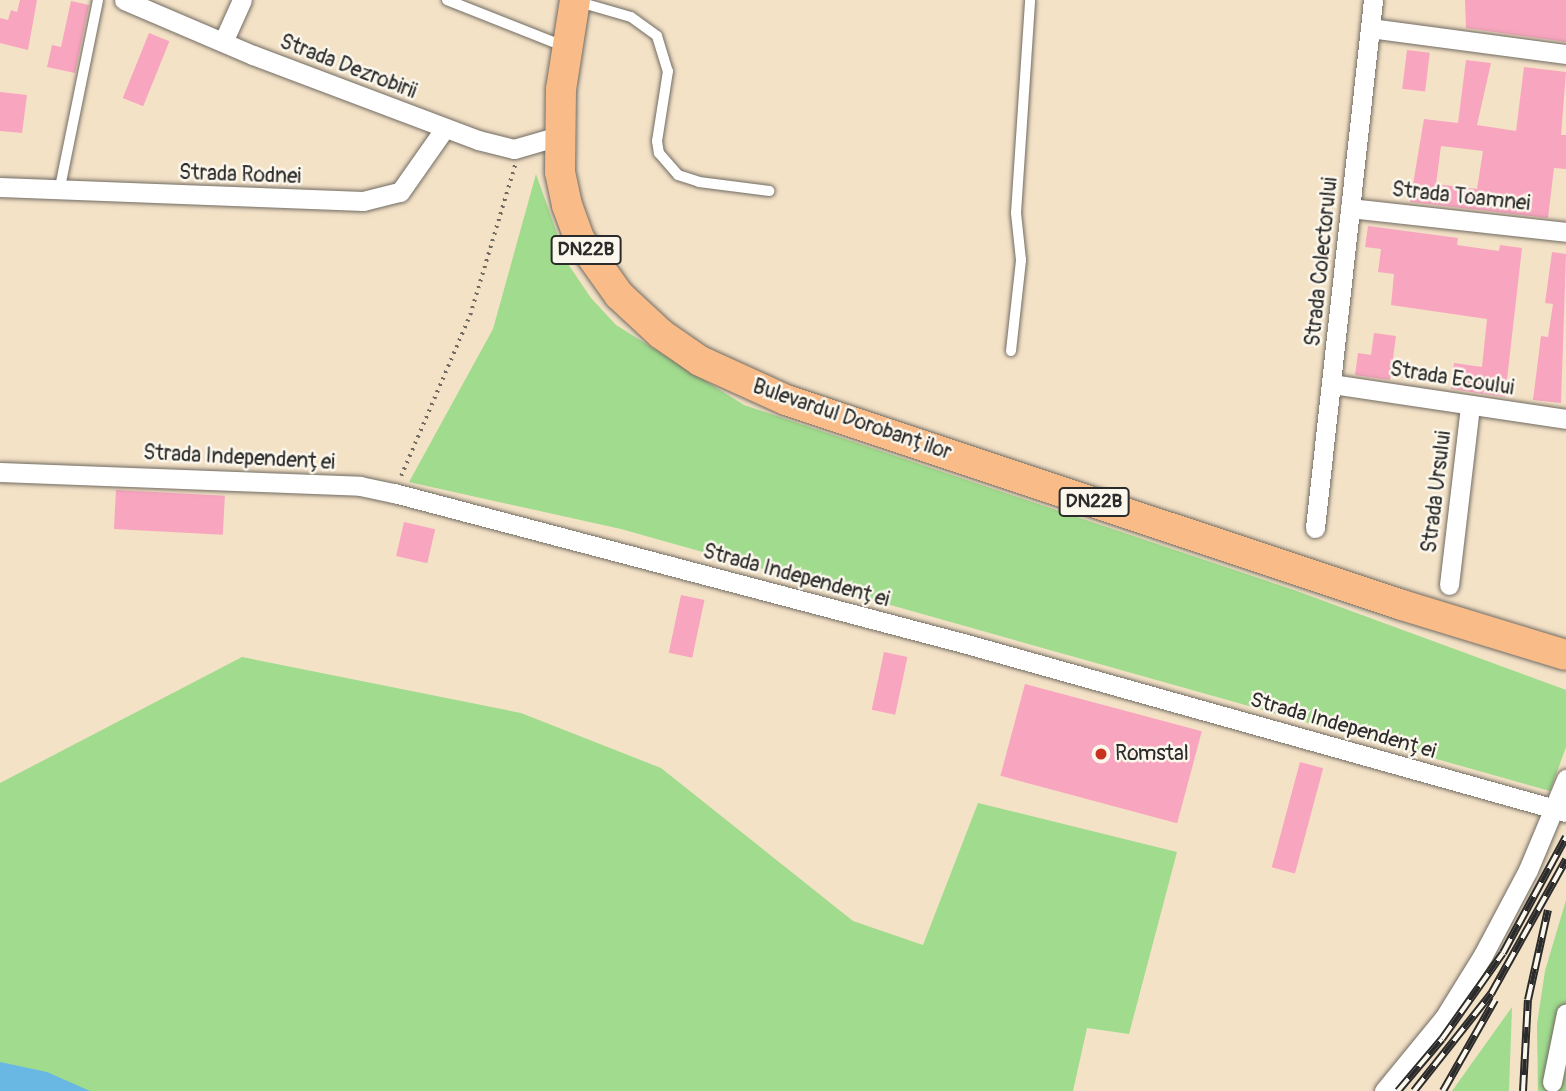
<!DOCTYPE html>
<meta charset="utf-8">
<style>
body{margin:0}
#map{position:relative;width:1566px;height:1091px;overflow:hidden;background:#f4e2c7;font-family:Pangolin,sans-serif}
div>[style]{position:absolute}
[style*='--x']{left:calc(var(--x)*1px);top:calc(var(--y)*1px);width:calc(var(--w)*1px);rotate:calc(var(--a)*1deg)}
.green>*{inset:0;background:#a0db8e}
.water>*{inset:0;background:#68b8e3}
.building>*{inset:0;background:#f8a5bf;transform-origin:0 0}
.path>*{height:3.5px;margin-top:-1.75px;transform-origin:0;background:repeating-linear-gradient(90deg,#716b62 0 2px,transparent 0 7px)}
.roads{filter:drop-shadow(0 0 2px #716b62) drop-shadow(0 0 2px #716b62)}
.service>*{height:10px;margin:-5px;padding:0 5px;transform-origin:5px;border-radius:5px;background:#fff}
.minor>*{height:19px;margin:-9.5px;padding:0 9.5px;transform-origin:9.5px;border-radius:9.5px;background:#fff}
.primary>*{height:30px;margin:-15px;padding:0 15px;transform-origin:15px;border-radius:15px;background:#f9bc89}
.rail>*{height:8px;margin-top:-4px;transform-origin:0;background:repeating-linear-gradient(90deg,#fbf7ec 0 16px,#2b2b2b 0 32px);box-sizing:border-box;border-block:2px solid #2b2b2b}
.dots>*{width:19px;height:19px;translate:-50% -50%;box-sizing:border-box;border:4px solid #fbf7ec;border-radius:50%}
span{translate:-50% -50%;white-space:nowrap;text-align:center;line-height:1.15;-webkit-text-stroke:5px #fbf7ec;paint-order:stroke}
.shield-label span{padding:2px 5px;background:#fbf7ec;border:2px solid;border-radius:5px;-webkit-text-stroke-width:0}
.shield-label{font-size:19px;color:#2b2b2b;font-weight:700}
.street-label{font-size:21px;color:#2b2b2b}
.poi-label{font-size:21px;color:#2b2b2b}
.left{translate:0 -50%;text-align:left}
</style>
<div id="map">
<div class="green">
<div style="clip-path:polygon(536px 174px,568px 264px,591px 298px,616px 325px,744px 405px,1294px 590px,1566px 690px,1566px 747px,1550px 791px,621px 529px,409px 482px,493px 329px)"></div>
<div style="clip-path:polygon(242px 657px,521px 713px,661px 768px,853px 921px,923px 945px,978px 803px,1177px 852px,1129px 1034px,1087px 1028px,1073px 1091px,0 1091px,0 783px)"></div>
<div style="clip-path:polygon(1566px 900px,1566px 1091px,1538px 1091px,1537px 1024px,1545px 971px)"></div>
<div style="clip-path:polygon(1512px 1007px,1509px 1091px,1452px 1091px)"></div>
</div>
<div class="water">
<div style="clip-path:polygon(0 1062px,47px 1072px,90px 1091px,0 1091px)"></div>
</div>
<div class="building">
<div style="clip-path:polygon(20px 0,37px 0,28px 50px,0 43px,0 18px,8px 20px,11px 10px,17px 12px)"></div>
<div style="clip-path:polygon(1465px 0,1566px 0,1566px 42px,1466px 28px)"></div>
<div style="clip-path:polygon(71px 1px,89px 5px,75px 73px,47px 67px,52px 45px,61px 47px)"></div>
<div style="left:149px;top:33px;width:22px;height:70px;rotate:22deg"></div>
<div style="left:1407px;top:50px;width:23px;height:39px;rotate:7deg"></div>
<div style="clip-path:polygon(evenodd,1466px 60px,1491px 63px,1477px 125px,1516px 131px,1524px 67px,1566px 72px,1561px 135px,1566px 135px,1566px 169px,1554px 168px,1548px 218px,1410px 202px,1424px 119px,1458px 123px,1466px 60px,1441px 146px,1483px 151px,1477px 189px,1436px 184px,1441px 146px)"></div>
<div style="clip-path:polygon(0 92px,27px 95px,22px 133px,0 131px)"></div>
<div style="clip-path:polygon(1368px 226px,1458px 238px,1457px 245px,1499px 251px,1500px 245px,1522px 248px,1505px 397px,1451px 389px,1454px 363px,1482px 367px,1487px 319px,1391px 305px,1394px 274px,1378px 272px,1381px 249px,1365px 247px)"></div>
<div style="clip-path:polygon(1552px 252px,1566px 254px,1561px 403px,1533px 400px,1541px 336px,1548px 337px,1553px 304px,1545px 303px)"></div>
<div style="clip-path:polygon(1374px 333px,1396px 336px,1390px 380px,1355px 375px,1358px 353px,1371px 355px)"></div>
<div style="left:116px;top:490px;width:109px;height:39px;rotate:3deg"></div>
<div style="left:404px;top:522px;width:32px;height:35px;rotate:13deg"></div>
<div style="left:681px;top:595px;width:24px;height:59px;rotate:12deg"></div>
<div style="left:884px;top:652px;width:24px;height:59px;rotate:12deg"></div>
<div style="left:1025px;top:684px;width:183px;height:95px;rotate:15deg"></div>
<div style="left:1300px;top:762px;width:24px;height:109px;rotate:15deg"></div>
</div>
<div class="path">
<div style="--x:401;--y:476;--w:175;--a:-66.8"></div>
<div style="--x:470;--y:315;--w:157;--a:-73.3"></div>
</div>
<div class="roads">
<div class="service">
<div style="--x:447;--y:0;--w:125;--a:21.6"></div>
<div style="--x:579;--y:2;--w:54;--a:16.1"></div>
<div style="--x:631;--y:17;--w:32;--a:36"></div>
<div style="--x:657;--y:36;--w:37;--a:73"></div>
<div style="--x:668;--y:71;--w:71;--a:98.9"></div>
<div style="--x:657;--y:141;--w:12;--a:81"></div>
<div style="--x:659;--y:153;--w:29;--a:49"></div>
<div style="--x:678;--y:175;--w:22;--a:18"></div>
<div style="--x:699;--y:182;--w:71;--a:7.3"></div>
<div style="--x:59;--y:192;--w:196;--a:-78.5"></div>
<div style="--x:1011;--y:351;--w:92;--a:-83.7"></div>
<div style="--x:1021;--y:260;--w:47;--a:-96.1"></div>
<div style="--x:1016;--y:213;--w:213;--a:-86.2"></div>
</div>
<div class="minor">
<div style="--x:124;--y:0;--w:140;--a:23.1"></div>
<div style="--x:253;--y:55;--w:241;--a:20.7"></div>
<div style="--x:478;--y:140;--w:37;--a:14"></div>
<div style="--x:514;--y:149;--w:47;--a:-16.1"></div>
<div style="--x:1370;--y:28;--w:198;--a:7.6"></div>
<div style="--x:223;--y:42;--w:46;--a:-65.7"></div>
<div style="--x:0;--y:187;--w:363;--a:2.2"></div>
<div style="--x:363;--y:201;--w:38;--a:-14"></div>
<div style="--x:400;--y:192;--w:78;--a:-54.9"></div>
<div style="--x:1350;--y:208;--w:217;--a:6.3"></div>
<div style="--x:1332;--y:384;--w:237;--a:8.5"></div>
<div style="--x:0;--y:472;--w:360;--a:2.2"></div>
<div style="--x:360;--y:486;--w:35;--a:12"></div>
<div style="--x:394;--y:493;--w:588;--a:14.77"></div>
<div style="--x:963;--y:643;--w:626;--a:15.66"></div>
<div style="--x:1315;--y:528;--w:531;--a:-83.73"></div>
<div style="--x:1449;--y:585;--w:181;--a:-83.3"></div>
<div style="--x:1552;--y:1082;--w:70;--a:-78.5"></div>
<div style="--x:1384;--y:1091;--w:94;--a:-50.6"></div>
<div style="--x:1444;--y:1018;--w:74;--a:-58.2"></div>
<div style="--x:1483;--y:955;--w:96;--a:-62.1"></div>
<div style="--x:1528;--y:870;--w:99;--a:-67.3"></div>
</div>
<div class="primary">
<div style="--x:575;--y:0;--w:90;--a:98.9"></div>
<div style="--x:561;--y:89;--w:83;--a:90.7"></div>
<div style="--x:560;--y:172;--w:34;--a:78"></div>
<div style="--x:567;--y:205;--w:37;--a:70"></div>
<div style="--x:580;--y:240;--w:67;--a:54.7"></div>
<div style="--x:619;--y:295;--w:57;--a:42.9"></div>
<div style="--x:661;--y:334;--w:47;--a:34.7"></div>
<div style="--x:700;--y:361;--w:94;--a:24.4"></div>
<div style="--x:786;--y:400;--w:649;--a:18.41"></div>
<div style="--x:1402;--y:605;--w:171;--a:17"></div>
</div>
</div>
<div class="rail">
<div style="--x:1398;--y:1091;--w:68;--a:-49.8"></div>
<div style="--x:1442;--y:1039;--w:105;--a:-54.7"></div>
<div style="--x:1503;--y:953;--w:132;--a:-61.5"></div>
<div style="--x:1414;--y:1091;--w:124;--a:-51.6"></div>
<div style="--x:1491;--y:994;--w:154;--a:-60.8"></div>
<div style="--x:1443;--y:1091;--w:105;--a:-60.3"></div>
<div style="--x:1523;--y:1091;--w:91;--a:-86.9"></div>
<div style="--x:1528;--y:1000;--w:92;--a:-77.5"></div>
</div>
<div class="dots">
<div style="left:1101px;top:754px;background:#c8321e"></div>
</div>
<div class="shield-label">
<span style="left:586px;top:250px">DN22B</span>
<span style="left:1094px;top:502px">DN22B</span>
</div>
<div class="street-label">
<span style="left:348px;top:67px;rotate:21deg">Strada Dezrobirii</span>
<span style="left:240px;top:175px;rotate:2deg">Strada Rodnei</span>
<span style="left:1461px;top:197px;rotate:6deg">Strada Toamnei</span>
<span style="left:1322px;top:262px;rotate:-84deg">Strada Colectorului</span>
<span style="left:1452px;top:379px;rotate:9deg">Strada Ecoului</span>
<span style="left:852px;top:420px;rotate:19deg">Bulevardul Dorobanților</span>
<span style="left:239px;top:458px;rotate:3deg">Strada Independenței</span>
<span style="left:1437px;top:492px;rotate:-83deg">Strada Ursului</span>
<span style="left:796px;top:576px;rotate:15deg">Strada Independenței</span>
<span style="left:1343px;top:726px;rotate:16deg">Strada Independenței</span>
</div>
<div class="poi-label">
<span class="left" style="left:1115px;top:754px">Romstal</span>
</div>
</div>
